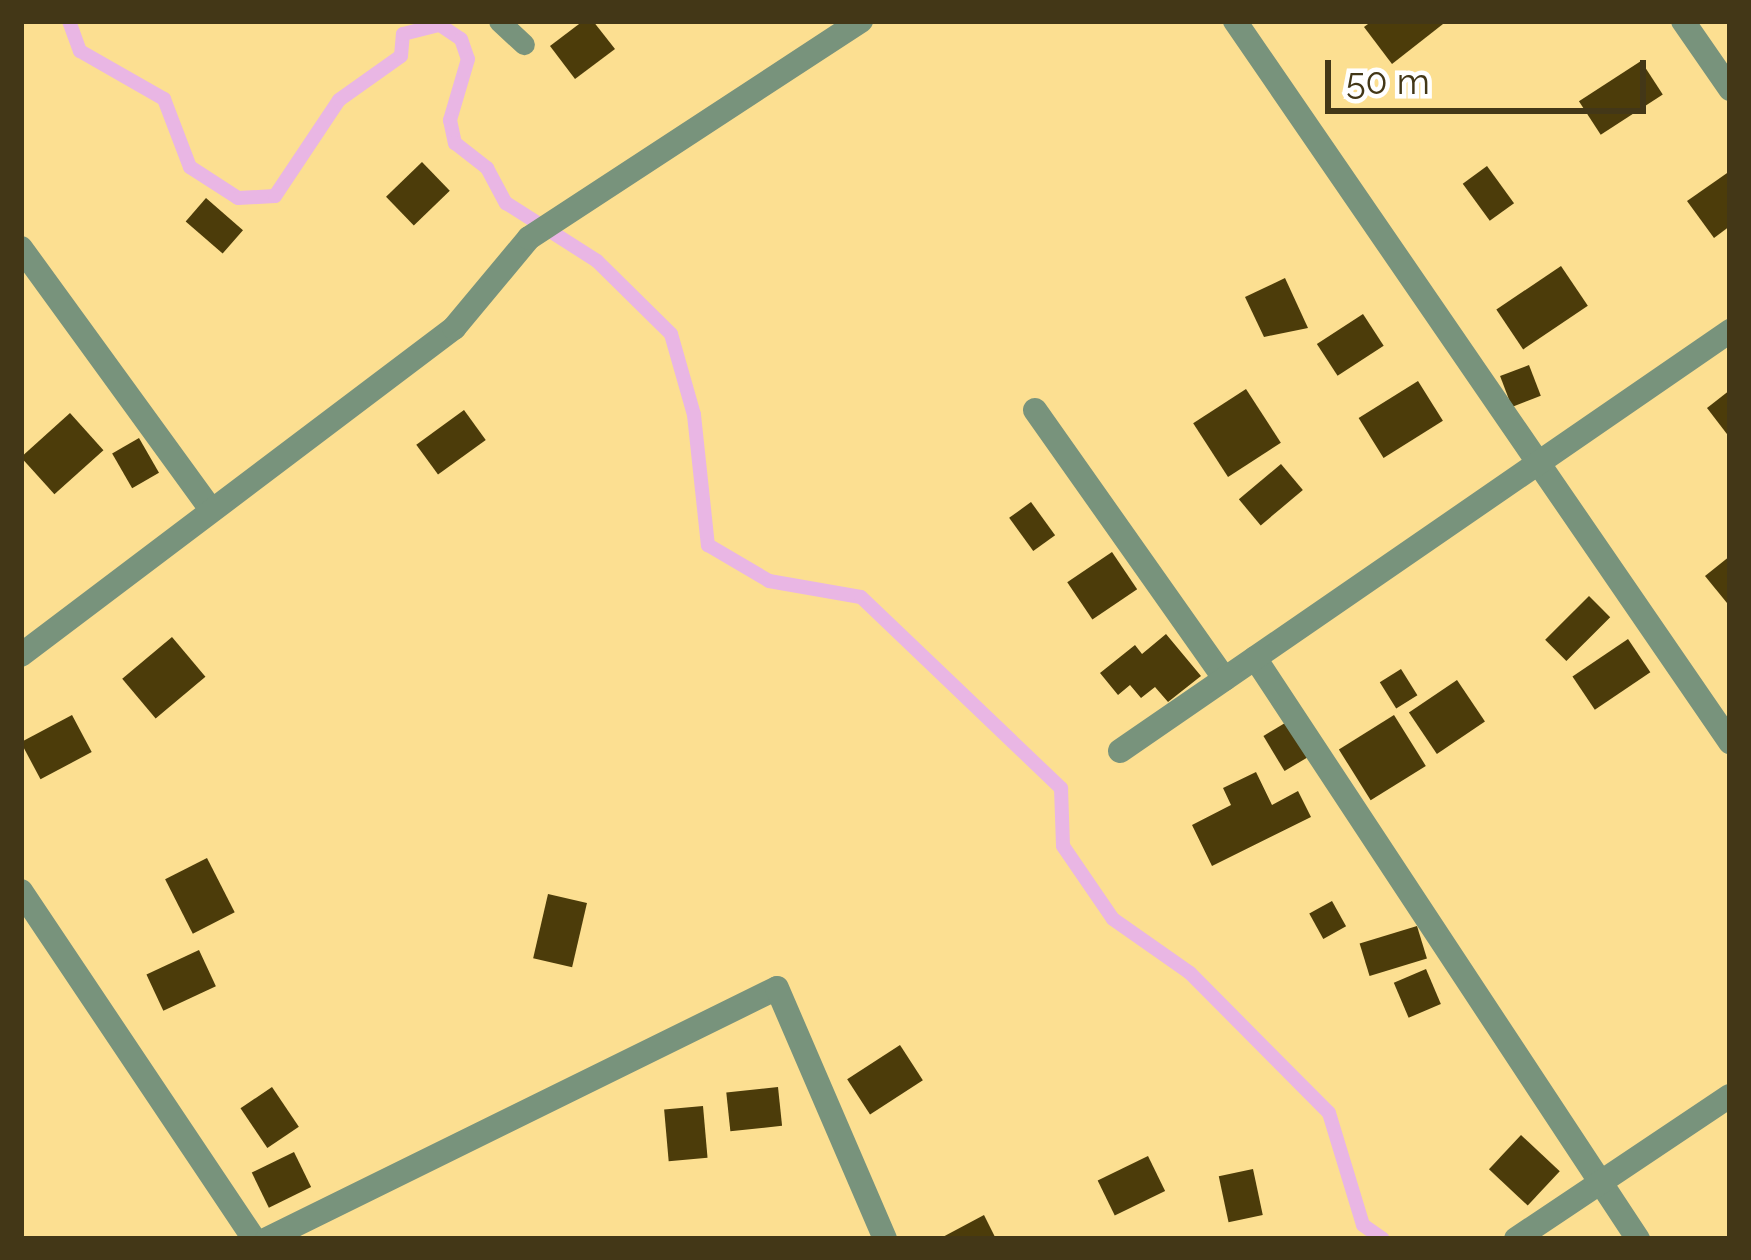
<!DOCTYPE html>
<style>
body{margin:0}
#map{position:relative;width:1751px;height:1260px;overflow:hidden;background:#fcdf91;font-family:Raleway,sans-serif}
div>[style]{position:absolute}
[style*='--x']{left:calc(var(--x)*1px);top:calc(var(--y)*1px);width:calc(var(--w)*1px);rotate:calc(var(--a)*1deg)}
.stream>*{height:14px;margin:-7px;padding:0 7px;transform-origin:7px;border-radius:7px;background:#e9b6e4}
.building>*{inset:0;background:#4c3c0a;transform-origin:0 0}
.service>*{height:21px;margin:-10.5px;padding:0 10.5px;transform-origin:10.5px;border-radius:10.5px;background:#78937c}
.minor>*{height:24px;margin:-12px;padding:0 12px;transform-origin:12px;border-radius:12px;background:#78937c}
span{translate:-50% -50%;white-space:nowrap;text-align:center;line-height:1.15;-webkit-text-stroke:12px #fff;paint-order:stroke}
.frame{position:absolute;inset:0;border:24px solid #433717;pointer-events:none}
.scale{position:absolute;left:1325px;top:60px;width:321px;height:54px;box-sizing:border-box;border:6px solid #433717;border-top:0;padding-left:15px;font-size:36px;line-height:42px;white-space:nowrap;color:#433717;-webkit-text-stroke:9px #fff;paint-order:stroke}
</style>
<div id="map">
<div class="stream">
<div style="--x:69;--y:21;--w:32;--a:70"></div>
<div style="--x:80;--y:51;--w:97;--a:29.7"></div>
<div style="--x:164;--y:99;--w:73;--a:69.1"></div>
<div style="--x:190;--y:167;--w:57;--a:32.9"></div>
<div style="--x:238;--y:198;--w:37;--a:-3"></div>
<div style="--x:275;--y:196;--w:115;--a:-56.3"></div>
<div style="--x:339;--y:100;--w:76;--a:-35.4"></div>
<div style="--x:401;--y:56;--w:22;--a:-85"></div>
<div style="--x:403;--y:34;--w:38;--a:-14"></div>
<div style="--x:440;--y:25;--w:25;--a:34"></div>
<div style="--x:461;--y:39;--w:21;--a:71"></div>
<div style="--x:468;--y:59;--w:64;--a:106.4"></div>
<div style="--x:450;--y:120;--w:24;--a:78"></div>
<div style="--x:455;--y:143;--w:41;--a:38"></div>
<div style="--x:487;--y:168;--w:40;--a:62"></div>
<div style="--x:506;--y:203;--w:108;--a:32.5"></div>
<div style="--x:597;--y:261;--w:104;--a:44.6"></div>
<div style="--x:671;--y:334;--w:84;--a:74.1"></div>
<div style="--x:694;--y:415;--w:131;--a:83.9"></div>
<div style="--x:708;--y:545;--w:71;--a:30.5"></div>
<div style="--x:769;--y:581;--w:93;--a:9.9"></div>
<div style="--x:861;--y:597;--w:277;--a:43.7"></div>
<div style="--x:1061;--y:788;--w:58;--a:88"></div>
<div style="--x:1063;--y:846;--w:88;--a:55.6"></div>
<div style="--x:1113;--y:919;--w:94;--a:35"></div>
<div style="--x:1190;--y:973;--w:197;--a:45.2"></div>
<div style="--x:1329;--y:1113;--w:117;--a:73.1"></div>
<div style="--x:1363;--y:1225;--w:24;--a:35"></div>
</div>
<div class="building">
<div style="clip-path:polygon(583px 21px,593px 21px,615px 49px,575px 79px,550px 46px)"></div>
<div style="clip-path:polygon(1372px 21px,1441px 21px,1443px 24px,1392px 64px,1364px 27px)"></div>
<div style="left:1641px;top:61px;width:40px;height:74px;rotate:57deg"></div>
<div style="left:422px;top:162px;width:40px;height:50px;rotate:46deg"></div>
<div style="left:1487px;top:166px;width:46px;height:30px;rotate:54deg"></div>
<div style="clip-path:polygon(1730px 171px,1730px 226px,1714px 238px,1687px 201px)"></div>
<div style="left:206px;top:198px;width:49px;height:31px;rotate:41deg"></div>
<div style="left:1561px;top:266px;width:48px;height:78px;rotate:56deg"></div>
<div style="clip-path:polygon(1285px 278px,1308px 328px,1264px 337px,1245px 297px)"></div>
<div style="left:1363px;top:314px;width:38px;height:55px;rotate:57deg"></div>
<div style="left:1529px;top:365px;width:33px;height:31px;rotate:69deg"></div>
<div style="left:1418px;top:381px;width:47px;height:70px;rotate:58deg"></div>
<div style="left:1246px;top:389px;width:64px;height:63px;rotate:57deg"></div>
<div style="clip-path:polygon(1730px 390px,1730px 438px,1707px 408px)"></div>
<div style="left:464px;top:410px;width:37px;height:59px;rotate:54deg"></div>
<div style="left:70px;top:413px;width:50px;height:66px;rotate:48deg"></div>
<div style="left:139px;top:438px;width:40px;height:31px;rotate:60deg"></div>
<div style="left:1281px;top:464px;width:34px;height:55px;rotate:50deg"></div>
<div style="left:1031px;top:502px;width:41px;height:27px;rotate:54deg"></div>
<div style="left:1112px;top:552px;width:45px;height:54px;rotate:56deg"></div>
<div style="clip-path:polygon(1730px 556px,1730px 601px,1727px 603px,1705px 576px)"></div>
<div style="left:1589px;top:596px;width:30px;height:62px;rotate:45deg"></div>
<div style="clip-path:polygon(1166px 634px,1201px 676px,1168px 702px,1155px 687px,1141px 698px,1130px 685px,1118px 695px,1100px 673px,1135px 645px,1142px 654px)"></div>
<div style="left:172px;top:637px;width:52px;height:65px;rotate:50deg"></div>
<div style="left:1628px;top:639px;width:40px;height:67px;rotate:56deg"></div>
<div style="left:1401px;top:669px;width:31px;height:25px;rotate:58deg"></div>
<div style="left:1457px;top:680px;width:50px;height:58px;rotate:56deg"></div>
<div style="left:72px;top:715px;width:42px;height:58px;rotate:62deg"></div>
<div style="left:1394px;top:715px;width:60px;height:65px;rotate:58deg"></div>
<div style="left:1290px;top:720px;width:41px;height:31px;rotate:59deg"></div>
<div style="clip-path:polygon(1256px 772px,1272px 805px,1298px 791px,1311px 817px,1212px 866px,1192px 825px,1231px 805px,1223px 788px)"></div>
<div style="left:207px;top:858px;width:61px;height:47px;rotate:63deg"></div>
<div style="left:548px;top:894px;width:40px;height:66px;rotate:13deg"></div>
<div style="left:1332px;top:901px;width:29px;height:26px;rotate:61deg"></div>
<div style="left:1417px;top:926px;width:34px;height:60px;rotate:73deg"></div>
<div style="left:199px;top:950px;width:40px;height:58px;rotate:65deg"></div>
<div style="left:1426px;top:969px;width:38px;height:35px;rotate:67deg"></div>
<div style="left:900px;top:1045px;width:42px;height:63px;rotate:57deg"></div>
<div style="left:272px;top:1087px;width:48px;height:38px;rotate:56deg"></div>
<div style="left:778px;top:1087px;width:39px;height:52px;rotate:84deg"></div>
<div style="left:703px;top:1106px;width:52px;height:39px;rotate:85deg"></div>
<div style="left:1521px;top:1135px;width:53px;height:47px;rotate:43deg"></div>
<div style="left:294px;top:1152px;width:39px;height:47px;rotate:64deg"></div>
<div style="left:1148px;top:1156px;width:39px;height:56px;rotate:64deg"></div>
<div style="left:1253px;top:1169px;width:47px;height:35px;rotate:78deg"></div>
<div style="clip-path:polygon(984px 1215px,996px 1239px,939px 1239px)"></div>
</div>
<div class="service">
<div style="--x:499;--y:21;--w:34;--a:43"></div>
</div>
<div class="minor">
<div style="--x:1235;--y:21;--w:875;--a:55.53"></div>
<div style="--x:1683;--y:21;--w:83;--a:55.3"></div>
<div style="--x:21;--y:248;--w:321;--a:54"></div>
<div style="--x:1035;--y:410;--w:329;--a:54.8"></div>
<div style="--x:21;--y:655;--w:543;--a:-37.06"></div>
<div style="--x:454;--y:328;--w:117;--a:-50.2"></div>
<div style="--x:529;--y:238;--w:397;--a:-33.2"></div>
<div style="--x:1255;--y:658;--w:696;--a:56.61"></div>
<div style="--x:1120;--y:751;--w:741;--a:-34.55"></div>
<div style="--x:21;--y:891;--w:419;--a:56.2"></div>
<div style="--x:267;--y:1239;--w:568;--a:-26.2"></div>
<div style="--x:777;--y:988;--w:273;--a:66.7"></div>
<div style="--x:1516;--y:1239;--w:257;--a:-33.8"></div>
</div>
<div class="frame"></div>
<div class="scale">50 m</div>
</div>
